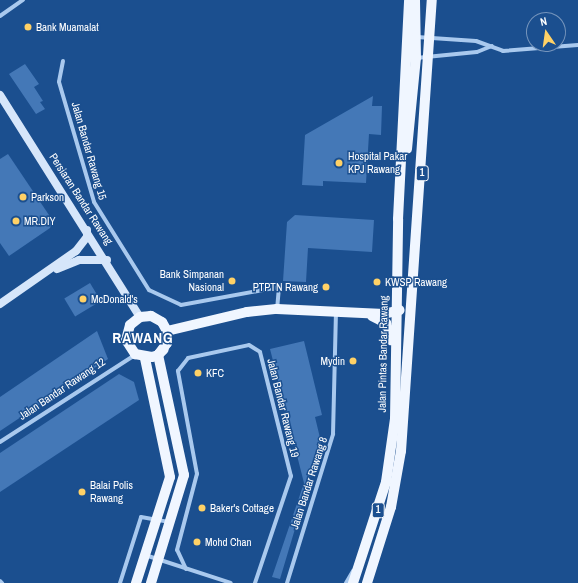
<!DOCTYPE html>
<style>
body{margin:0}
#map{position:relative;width:578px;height:583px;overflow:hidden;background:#1b4f8f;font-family:"Archivo Narrow",sans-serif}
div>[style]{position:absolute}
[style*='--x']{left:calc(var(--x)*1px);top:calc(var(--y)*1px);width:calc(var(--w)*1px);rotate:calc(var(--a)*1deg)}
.building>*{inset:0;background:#4478b7;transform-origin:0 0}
.street>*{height:4px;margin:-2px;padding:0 2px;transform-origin:2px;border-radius:2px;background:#a9c9ee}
.secondary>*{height:8px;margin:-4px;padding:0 4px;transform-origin:4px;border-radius:4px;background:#d6e6fa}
.primary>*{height:10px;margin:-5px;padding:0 5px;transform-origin:5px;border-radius:5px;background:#f0f6ff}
.dots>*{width:11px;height:11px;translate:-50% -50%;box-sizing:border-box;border:2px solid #1b4f8f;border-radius:50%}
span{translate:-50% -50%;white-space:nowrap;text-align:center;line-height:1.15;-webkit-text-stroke:3px #1b4f8f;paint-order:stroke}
.shield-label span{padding:1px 3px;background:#1b4f8f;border:1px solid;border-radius:3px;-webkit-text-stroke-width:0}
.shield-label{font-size:10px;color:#fff;font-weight:700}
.poi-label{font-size:11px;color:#fff}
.left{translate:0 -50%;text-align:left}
.right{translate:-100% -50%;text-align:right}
.street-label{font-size:11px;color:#fff}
.district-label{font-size:15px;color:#fff;font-weight:700;letter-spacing:1px}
.north{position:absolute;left:526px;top:12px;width:40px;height:40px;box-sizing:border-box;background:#1b4f8f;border:1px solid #7695bc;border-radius:50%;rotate:347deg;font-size:11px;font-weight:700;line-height:16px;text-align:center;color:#fff}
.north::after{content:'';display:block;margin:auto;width:14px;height:18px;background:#ffd166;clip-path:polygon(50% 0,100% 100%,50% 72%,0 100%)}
</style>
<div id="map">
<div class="building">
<div style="clip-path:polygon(25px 64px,39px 84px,34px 87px,43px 101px,40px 102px,45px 109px,36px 114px,9px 74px)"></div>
<div style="clip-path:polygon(373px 96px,372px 106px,382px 106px,381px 135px,369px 134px,366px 183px,323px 181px,323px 186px,302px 185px,305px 135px)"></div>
<div style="clip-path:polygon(8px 154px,53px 221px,50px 228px,9px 256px,0 243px,0 159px)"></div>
<div style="clip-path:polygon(295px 215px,374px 220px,372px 252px,308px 248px,306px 282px,283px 281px,287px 222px)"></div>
<div style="left:90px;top:283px;width:21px;height:30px;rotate:59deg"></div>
<div style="clip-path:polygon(97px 331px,108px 359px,0 431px,0 397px)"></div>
<div style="clip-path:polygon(304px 341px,322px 415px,315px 417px,321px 442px,280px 579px,272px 577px,304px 483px,270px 349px)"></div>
<div style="clip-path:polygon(119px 374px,134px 382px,139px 400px,0 492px,0 453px)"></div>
</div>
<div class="street">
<div style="--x:0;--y:16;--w:28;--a:-35"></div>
<div style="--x:417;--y:37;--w:59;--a:3.9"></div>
<div style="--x:476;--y:41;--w:29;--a:20"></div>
<div style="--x:503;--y:51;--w:75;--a:-4.6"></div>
<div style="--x:416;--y:58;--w:61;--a:-5.6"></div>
<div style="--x:477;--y:52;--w:16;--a:-22"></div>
<div style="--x:63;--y:61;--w:21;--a:101"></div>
<div style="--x:59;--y:82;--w:125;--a:73.7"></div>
<div style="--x:94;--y:202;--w:104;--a:58"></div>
<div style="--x:149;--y:290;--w:35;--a:25"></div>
<div style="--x:181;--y:305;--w:100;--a:-10.4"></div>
<div style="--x:279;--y:287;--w:21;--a:95"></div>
<div style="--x:0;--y:442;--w:161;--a:-32.8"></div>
<div style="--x:145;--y:555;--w:90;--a:18"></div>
<div style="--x:186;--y:569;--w:21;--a:-115"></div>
<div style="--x:177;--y:550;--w:79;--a:-75.3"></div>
<div style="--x:197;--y:474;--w:105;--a:-100.5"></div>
<div style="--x:178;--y:371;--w:16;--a:-52"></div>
<div style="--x:188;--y:358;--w:62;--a:-12"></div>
<div style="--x:249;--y:345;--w:13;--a:32"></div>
<div style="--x:260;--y:352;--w:128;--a:76"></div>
<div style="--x:291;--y:476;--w:113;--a:108.6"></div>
<div style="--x:0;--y:581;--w:3;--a:45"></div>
<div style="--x:120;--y:583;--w:69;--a:-72.3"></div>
<div style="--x:141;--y:517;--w:28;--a:10"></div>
<div style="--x:287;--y:583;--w:156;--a:-72.8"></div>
<div style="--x:333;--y:434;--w:121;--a:-88.6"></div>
<div style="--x:346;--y:583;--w:14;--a:-60"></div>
</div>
<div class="secondary">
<div style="--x:0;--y:95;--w:262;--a:57.8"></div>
<div style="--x:57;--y:269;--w:24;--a:-22"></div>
<div style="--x:79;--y:260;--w:28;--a:0"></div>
<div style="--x:0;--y:304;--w:93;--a:-34.9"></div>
<div style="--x:76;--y:251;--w:18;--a:-52"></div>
<div style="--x:87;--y:237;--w:7;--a:-90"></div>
</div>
<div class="primary">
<div style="--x:407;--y:149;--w:91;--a:-84.4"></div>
<div style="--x:416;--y:58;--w:58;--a:-91"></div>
<div style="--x:372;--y:316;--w:16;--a:27"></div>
<div style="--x:386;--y:323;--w:18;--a:74"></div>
<div style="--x:167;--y:331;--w:82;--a:-13.4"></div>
<div style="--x:247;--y:312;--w:30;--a:-6"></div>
<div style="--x:277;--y:309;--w:107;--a:2.7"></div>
<div style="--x:384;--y:314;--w:16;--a:-14"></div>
<div style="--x:136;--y:583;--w:111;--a:-72.2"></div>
<div style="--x:170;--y:477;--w:122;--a:-101.9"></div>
<div style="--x:151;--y:583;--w:113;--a:-73"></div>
<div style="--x:184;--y:475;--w:123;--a:-102.2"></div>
<div style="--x:158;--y:355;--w:15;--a:-53"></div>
<div style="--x:167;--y:343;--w:12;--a:-90"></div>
<div style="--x:167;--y:331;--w:10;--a:-119"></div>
<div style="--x:162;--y:322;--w:13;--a:-151"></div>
<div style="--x:151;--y:316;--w:11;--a:175"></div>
<div style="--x:140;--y:317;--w:13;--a:141"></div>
<div style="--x:130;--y:325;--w:16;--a:105"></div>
<div style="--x:126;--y:340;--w:17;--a:57"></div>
<div style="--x:135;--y:354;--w:17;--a:10"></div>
<div style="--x:152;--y:357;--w:6;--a:-18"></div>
<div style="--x:158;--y:355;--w:8;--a:-45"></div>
<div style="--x:353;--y:583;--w:106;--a:-71.9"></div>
<div style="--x:386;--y:482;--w:64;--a:-81.9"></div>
<div style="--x:395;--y:419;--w:200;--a:-89.1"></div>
<div style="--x:398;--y:219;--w:219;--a:-87.1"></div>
<div style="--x:367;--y:583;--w:80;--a:-72.5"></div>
<div style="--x:391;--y:507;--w:57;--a:-79.9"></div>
<div style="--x:401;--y:451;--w:452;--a:-86.1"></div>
</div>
<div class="dots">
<div style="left:28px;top:27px;background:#ffd166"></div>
<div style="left:339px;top:163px;background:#ffd166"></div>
<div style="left:23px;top:197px;background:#ffd166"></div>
<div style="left:16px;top:221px;background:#ffd166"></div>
<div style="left:232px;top:281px;background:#ffd166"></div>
<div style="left:377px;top:282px;background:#ffd166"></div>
<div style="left:326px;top:287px;background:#ffd166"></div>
<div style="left:83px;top:299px;background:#ffd166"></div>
<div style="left:353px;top:361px;background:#ffd166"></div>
<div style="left:198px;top:373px;background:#ffd166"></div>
<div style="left:82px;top:492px;background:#ffd166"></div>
<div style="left:202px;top:508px;background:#ffd166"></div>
<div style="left:197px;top:542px;background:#ffd166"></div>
</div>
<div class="shield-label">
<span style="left:422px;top:173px">1</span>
<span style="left:378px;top:510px">1</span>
</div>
<div class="poi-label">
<span class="left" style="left:36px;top:27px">Bank Muamalat</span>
<span class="left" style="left:348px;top:163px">Hospital Pakar<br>KPJ Rawang</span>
<span class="left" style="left:31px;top:197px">Parkson</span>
<span class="left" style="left:24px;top:221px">MR.DIY</span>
<span class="right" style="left:224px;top:281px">Bank Simpanan<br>Nasional</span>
<span class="left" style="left:385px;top:282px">KWSP Rawang</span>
<span class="right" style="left:318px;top:287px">PTPTN Rawang</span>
<span class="left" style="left:91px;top:299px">McDonald's</span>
<span class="right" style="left:345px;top:361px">Mydin</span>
<span class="left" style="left:206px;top:373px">KFC</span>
<span class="left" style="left:90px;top:492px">Balai Polis<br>Rawang</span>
<span class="left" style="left:210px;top:508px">Baker's Cottage</span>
<span class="left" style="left:205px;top:542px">Mohd Chan</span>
</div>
<div class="street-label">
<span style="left:89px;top:151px;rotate:74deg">Jalan Bandar Rawang 15</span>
<span style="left:81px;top:199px;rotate:57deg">Persiaran Bandar Rawang</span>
<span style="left:383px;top:354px;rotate:-89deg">Jalan Pintas Bandar Rawang</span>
<span style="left:62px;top:389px;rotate:-34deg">Jalan Bandar Rawang 12</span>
<span style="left:283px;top:408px;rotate:76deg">Jalan Bandar Rawang 19</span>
<span style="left:309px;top:483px;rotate:-72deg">Jalan Bandar Rawang 8</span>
</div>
<div class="district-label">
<span style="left:143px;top:338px">RAWANG</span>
</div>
<div class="north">N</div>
</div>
